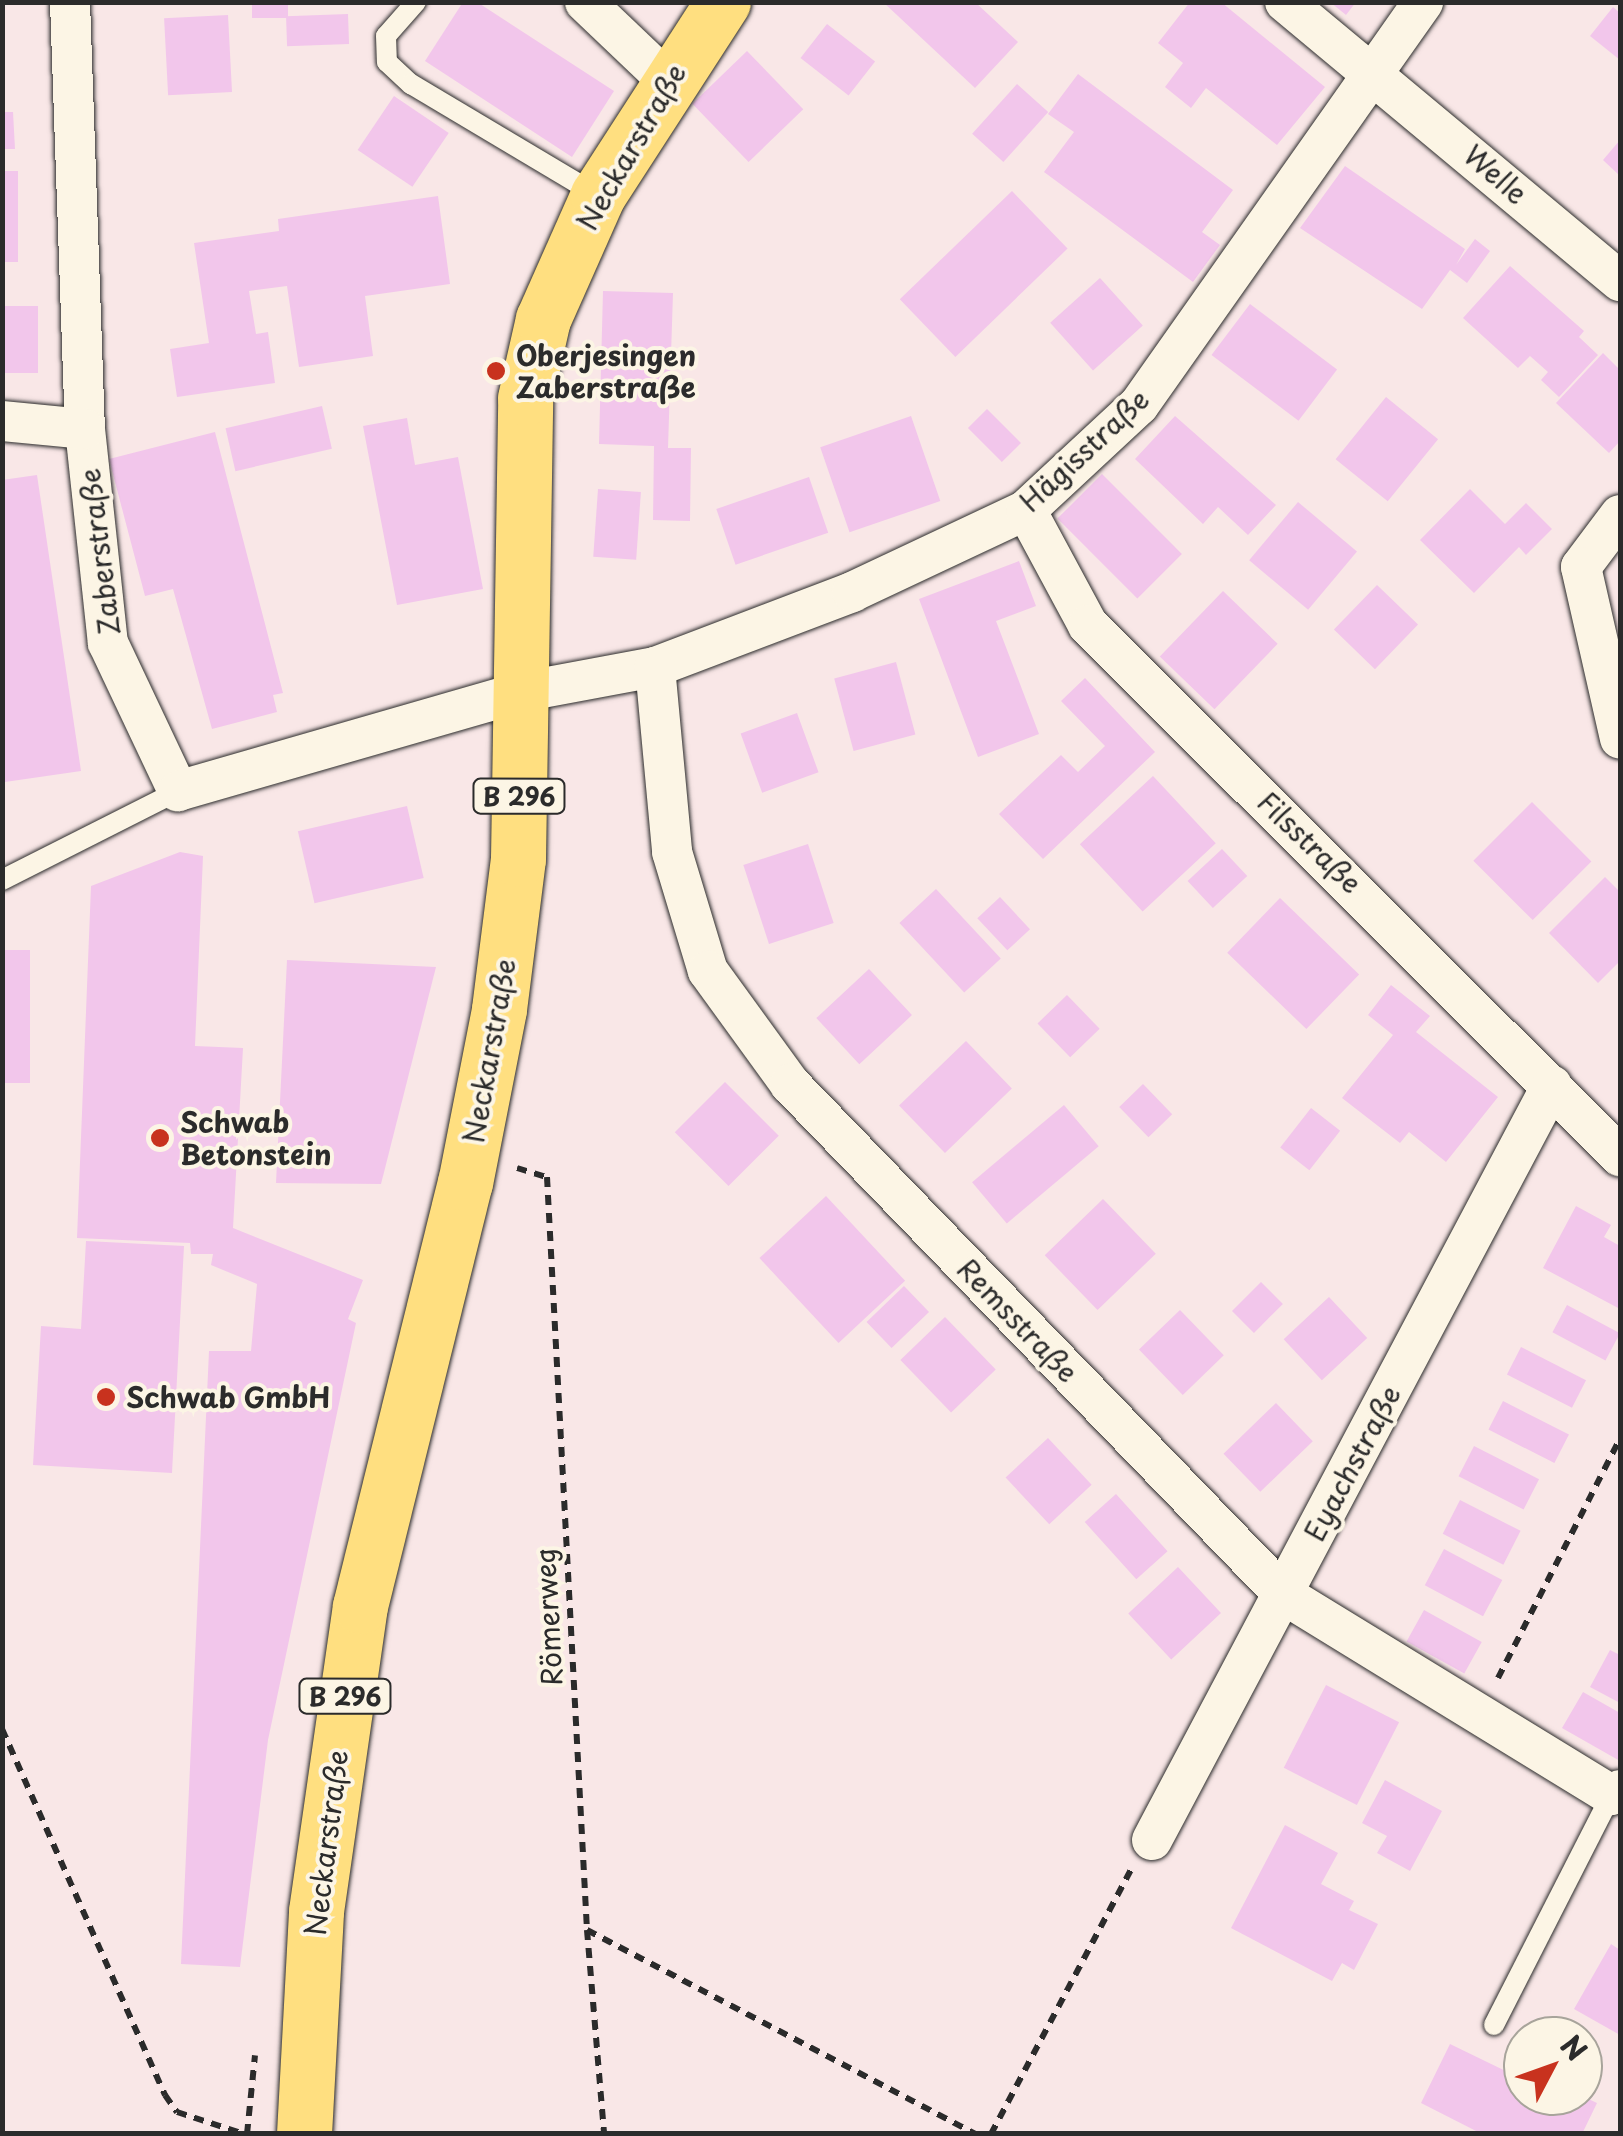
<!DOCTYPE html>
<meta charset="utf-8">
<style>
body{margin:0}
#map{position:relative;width:1623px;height:2136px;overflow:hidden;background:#f9e7e7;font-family:"Playpen Sans",sans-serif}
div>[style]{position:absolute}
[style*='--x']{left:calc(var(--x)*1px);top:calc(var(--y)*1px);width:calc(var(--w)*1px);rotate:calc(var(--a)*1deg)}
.building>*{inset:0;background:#f2c6eb;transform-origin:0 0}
.path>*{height:6px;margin-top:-3px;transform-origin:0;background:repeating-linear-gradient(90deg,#2b2b2b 0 10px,transparent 0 18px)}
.roads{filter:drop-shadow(0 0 2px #2b2b2b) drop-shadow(0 0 2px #2b2b2b)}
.lane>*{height:20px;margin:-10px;padding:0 10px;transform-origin:10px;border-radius:10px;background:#fcf5e5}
.street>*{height:40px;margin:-20px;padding:0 20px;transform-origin:20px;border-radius:20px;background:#fcf5e5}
.primary>*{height:55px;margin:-27.5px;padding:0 27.5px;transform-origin:27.5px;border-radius:27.5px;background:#ffdf80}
.dots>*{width:28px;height:28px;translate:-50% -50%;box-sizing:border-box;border:5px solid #fcf5e5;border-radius:50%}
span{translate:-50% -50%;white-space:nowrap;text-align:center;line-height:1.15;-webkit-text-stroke:8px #fcf5e5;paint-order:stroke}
.shield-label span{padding:2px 8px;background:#fcf5e5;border:2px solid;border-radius:8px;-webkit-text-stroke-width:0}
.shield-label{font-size:25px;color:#2b2b2b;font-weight:700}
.street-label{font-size:28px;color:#2b2b2b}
.poi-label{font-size:28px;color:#2b2b2b;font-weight:700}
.left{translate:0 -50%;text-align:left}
.frame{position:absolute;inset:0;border:5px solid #2b2b2b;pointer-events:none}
.north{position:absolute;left:1503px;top:2016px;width:100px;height:100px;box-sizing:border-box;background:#fcf5e5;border:2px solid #a8a49b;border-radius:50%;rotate:49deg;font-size:28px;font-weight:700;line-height:40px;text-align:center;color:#2b2b2b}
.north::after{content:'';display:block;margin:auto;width:35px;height:45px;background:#c8321e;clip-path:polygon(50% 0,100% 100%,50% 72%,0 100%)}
</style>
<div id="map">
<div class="building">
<div style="left:252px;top:2px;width:36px;height:16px"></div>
<div style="clip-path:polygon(463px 2px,477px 2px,614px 91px,572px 157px,425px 61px)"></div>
<div style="clip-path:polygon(883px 2px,975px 2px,1018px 42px,975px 88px)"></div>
<div style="clip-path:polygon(1190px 2px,1221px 2px,1325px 87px,1277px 145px,1206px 88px,1191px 108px,1165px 87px,1183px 63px,1158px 43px)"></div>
<div style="clip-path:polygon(1330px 2px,1356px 2px,1346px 15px)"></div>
<div style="clip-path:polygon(1613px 7px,1620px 13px,1620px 60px,1590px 36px)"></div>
<div style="left:348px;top:14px;width:30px;height:62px;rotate:88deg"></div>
<div style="left:228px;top:15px;width:77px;height:64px;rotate:87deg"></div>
<div style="left:827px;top:24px;width:61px;height:43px;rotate:38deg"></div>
<div style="left:747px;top:51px;width:81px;height:76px;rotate:46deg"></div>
<div style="clip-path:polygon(1078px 74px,1233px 190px,1202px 232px,1220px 245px,1193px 282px,1044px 172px,1074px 132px,1048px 114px)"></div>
<div style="left:1017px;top:84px;width:42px;height:67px;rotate:42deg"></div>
<div style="left:394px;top:96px;width:66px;height:65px;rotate:34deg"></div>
<div style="clip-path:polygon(2px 112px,13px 112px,15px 149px,2px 149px)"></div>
<div style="clip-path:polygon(1620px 140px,1620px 176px,1603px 160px)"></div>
<div style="clip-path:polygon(1345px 166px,1465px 249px,1456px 265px,1475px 239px,1490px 251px,1467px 283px,1450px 270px,1422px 309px,1300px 228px)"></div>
<div style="left:2px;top:171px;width:16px;height:91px"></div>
<div style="left:1012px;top:191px;width:80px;height:156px;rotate:46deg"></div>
<div style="clip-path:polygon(438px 196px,450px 284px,365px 296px,373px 356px,299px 367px,287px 286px,249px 291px,256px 334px,268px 332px,275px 383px,177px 397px,170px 349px,209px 343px,194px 243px,279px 231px,278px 219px)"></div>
<div style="clip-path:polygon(1510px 266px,1584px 331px,1579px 337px,1598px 355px,1559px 397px,1541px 380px,1548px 372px,1530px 356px,1518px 368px,1463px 318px)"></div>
<div style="left:1100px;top:278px;width:64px;height:67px;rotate:48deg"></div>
<div style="clip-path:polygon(603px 291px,673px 293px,668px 448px,691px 448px,690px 521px,653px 520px,654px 446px,599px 444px)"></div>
<div style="left:1250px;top:304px;width:109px;height:64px;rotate:37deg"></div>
<div style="left:2px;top:306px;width:36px;height:67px"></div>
<div style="clip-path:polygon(1603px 353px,1620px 370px,1620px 441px,1609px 453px,1556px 403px)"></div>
<div style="left:1386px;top:397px;width:67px;height:80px;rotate:39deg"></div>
<div style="left:322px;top:406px;width:44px;height:99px;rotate:77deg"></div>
<div style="left:987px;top:409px;width:48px;height:27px;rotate:45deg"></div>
<div style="left:911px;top:416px;width:90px;height:96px;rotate:71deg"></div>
<div style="clip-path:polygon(1175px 416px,1276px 505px,1248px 535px,1218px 507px,1203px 524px,1135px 459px)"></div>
<div style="clip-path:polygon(407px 418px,415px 465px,458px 457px,483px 589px,397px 605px,363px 426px)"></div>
<div style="clip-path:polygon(215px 432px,283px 693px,273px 695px,277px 712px,212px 729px,173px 589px,145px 596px,109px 459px)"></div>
<div style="left:1102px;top:474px;width:113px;height:63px;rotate:45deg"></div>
<div style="clip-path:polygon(37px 475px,81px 771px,5px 782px,2px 480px)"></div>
<div style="left:809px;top:477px;width:59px;height:98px;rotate:71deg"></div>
<div style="left:598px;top:489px;width:43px;height:68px;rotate:4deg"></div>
<div style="clip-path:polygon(1470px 489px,1505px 524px,1526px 503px,1552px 529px,1526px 555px,1519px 547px,1474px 593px,1420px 540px)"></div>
<div style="left:1298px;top:502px;width:77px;height:76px;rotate:40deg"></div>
<div style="clip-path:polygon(1019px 561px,1036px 606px,996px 621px,1039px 734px,978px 757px,919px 599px)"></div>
<div style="left:1377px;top:585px;width:57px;height:62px;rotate:44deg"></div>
<div style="left:1223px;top:591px;width:76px;height:91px;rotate:44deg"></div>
<div style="left:896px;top:662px;width:75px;height:64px;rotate:75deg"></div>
<div style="clip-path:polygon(1085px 678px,1155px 752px,1043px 859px,999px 814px,1061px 755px,1078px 772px,1105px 746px,1061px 701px)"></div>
<div style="left:797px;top:713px;width:63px;height:60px;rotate:70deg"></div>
<div style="left:1153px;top:776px;width:92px;height:100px;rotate:47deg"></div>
<div style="left:1532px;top:802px;width:84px;height:83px;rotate:45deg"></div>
<div style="left:407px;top:806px;width:74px;height:112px;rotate:77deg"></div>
<div style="left:808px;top:844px;width:83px;height:68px;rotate:72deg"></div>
<div style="left:1222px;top:849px;width:37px;height:47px;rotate:47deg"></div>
<div style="clip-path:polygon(180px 852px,203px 856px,195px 1046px,243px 1048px,233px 1228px,363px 1280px,348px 1319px,356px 1323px,268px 1740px,240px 1967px,181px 1964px,209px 1351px,251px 1351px,257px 1284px,211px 1265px,213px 1254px,191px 1254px,190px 1243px,77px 1238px,91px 886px)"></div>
<div style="clip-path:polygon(1605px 877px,1620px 892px,1620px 961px,1598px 983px,1549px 933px)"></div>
<div style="left:936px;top:889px;width:95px;height:50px;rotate:47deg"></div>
<div style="left:1000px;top:897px;width:44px;height:31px;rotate:47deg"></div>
<div style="left:1280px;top:898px;width:110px;height:76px;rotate:44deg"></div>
<div style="left:2px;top:950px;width:28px;height:133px"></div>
<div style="clip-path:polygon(287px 960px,436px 967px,381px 1184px,276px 1183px)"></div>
<div style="left:869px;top:969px;width:63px;height:72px;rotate:47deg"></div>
<div style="clip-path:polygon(1391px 985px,1430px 1016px,1416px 1032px,1498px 1097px,1446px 1162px,1409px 1132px,1400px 1143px,1342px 1098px,1393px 1035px,1368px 1015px)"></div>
<div style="left:1067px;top:995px;width:47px;height:41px;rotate:46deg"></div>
<div style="left:966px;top:1041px;width:66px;height:93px;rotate:46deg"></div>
<div style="left:725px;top:1082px;width:76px;height:71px;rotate:45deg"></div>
<div style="left:1143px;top:1084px;width:42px;height:33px;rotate:46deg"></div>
<div style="left:1064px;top:1105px;width:54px;height:120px;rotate:50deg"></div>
<div style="left:1311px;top:1108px;width:37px;height:50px;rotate:38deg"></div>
<div style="left:826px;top:1196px;width:116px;height:91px;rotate:47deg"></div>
<div style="left:1103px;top:1199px;width:76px;height:81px;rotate:46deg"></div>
<div style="clip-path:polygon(1576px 1206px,1611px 1225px,1604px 1237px,1620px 1246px,1620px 1309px,1543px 1268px)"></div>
<div style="clip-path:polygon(86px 1241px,184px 1246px,172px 1473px,33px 1465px,41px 1326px,81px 1329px)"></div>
<div style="left:1261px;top:1282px;width:31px;height:41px;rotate:45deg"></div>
<div style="left:904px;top:1286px;width:36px;height:52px;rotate:46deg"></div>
<div style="left:1329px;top:1297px;width:56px;height:62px;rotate:47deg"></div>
<div style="left:1567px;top:1305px;width:60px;height:31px;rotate:28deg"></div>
<div style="left:1180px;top:1310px;width:63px;height:57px;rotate:46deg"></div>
<div style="left:945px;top:1317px;width:73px;height:62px;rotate:46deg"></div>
<div style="left:1521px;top:1347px;width:73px;height:31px;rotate:27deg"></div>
<div style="left:1503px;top:1401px;width:74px;height:32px;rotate:27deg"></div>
<div style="left:1276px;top:1403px;width:53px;height:73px;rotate:46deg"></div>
<div style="left:1048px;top:1438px;width:64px;height:58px;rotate:47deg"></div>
<div style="left:1474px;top:1446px;width:73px;height:34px;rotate:27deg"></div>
<div style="left:1116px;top:1494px;width:77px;height:42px;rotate:48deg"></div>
<div style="left:1460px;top:1500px;width:68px;height:38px;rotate:27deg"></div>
<div style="left:1444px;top:1549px;width:66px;height:41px;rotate:28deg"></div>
<div style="left:1178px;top:1567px;width:63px;height:68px;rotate:47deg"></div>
<div style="left:1424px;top:1610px;width:66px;height:36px;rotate:29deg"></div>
<div style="clip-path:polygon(1610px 1650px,1620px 1655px,1620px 1703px,1590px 1687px)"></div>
<div style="left:1326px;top:1685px;width:82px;height:93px;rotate:27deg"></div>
<div style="clip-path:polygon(1583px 1692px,1620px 1713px,1620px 1761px,1562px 1728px)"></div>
<div style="clip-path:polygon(1385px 1780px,1442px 1811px,1410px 1871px,1377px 1853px,1387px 1836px,1362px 1823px)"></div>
<div style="clip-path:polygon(1285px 1825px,1338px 1853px,1321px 1884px,1354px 1901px,1349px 1910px,1378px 1924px,1354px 1970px,1342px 1963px,1332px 1981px,1231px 1928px)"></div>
<div style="clip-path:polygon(1611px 1944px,1620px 1950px,1620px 2035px,1574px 2009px)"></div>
<div style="clip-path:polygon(1450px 2044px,1520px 2078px,1523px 2071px,1523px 2096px,1582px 2096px,1597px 2103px,1582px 2134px,1482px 2134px,1421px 2103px)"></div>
</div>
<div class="path">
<div style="--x:517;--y:1168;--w:31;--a:17"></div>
<div style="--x:547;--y:1177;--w:754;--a:86.96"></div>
<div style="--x:587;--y:1930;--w:205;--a:85.2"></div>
<div style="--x:1498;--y:1678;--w:268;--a:-63"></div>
<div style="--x:2;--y:1729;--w:401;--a:66"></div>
<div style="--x:165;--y:2095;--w:21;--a:55"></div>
<div style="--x:177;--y:2112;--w:71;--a:18.2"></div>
<div style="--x:587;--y:1930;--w:438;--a:27.7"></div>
<div style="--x:247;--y:2134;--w:79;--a:-84.2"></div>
<div style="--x:991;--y:2134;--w:299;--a:-62.1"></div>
</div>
<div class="roads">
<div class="lane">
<div style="--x:416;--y:2;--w:45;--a:131.4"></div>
<div style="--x:386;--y:36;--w:26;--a:88"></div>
<div style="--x:387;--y:62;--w:33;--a:43"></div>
<div style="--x:411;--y:84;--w:213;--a:30.8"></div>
<div style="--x:2;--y:880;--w:197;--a:-26.8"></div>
<div style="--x:1494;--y:2025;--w:258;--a:-63"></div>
</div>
<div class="street">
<div style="--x:70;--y:2;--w:427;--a:88"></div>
<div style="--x:85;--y:429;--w:215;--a:83.9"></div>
<div style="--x:108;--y:643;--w:164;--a:64.7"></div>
<div style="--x:178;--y:791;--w:357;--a:-16.1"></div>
<div style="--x:521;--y:692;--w:136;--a:-10.6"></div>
<div style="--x:655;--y:667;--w:211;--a:-20.8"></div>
<div style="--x:852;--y:592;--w:192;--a:-25.2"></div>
<div style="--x:1026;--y:510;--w:154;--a:-42.9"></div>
<div style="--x:1139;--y:405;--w:493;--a:-54.8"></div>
<div style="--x:585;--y:2;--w:113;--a:43.6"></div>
<div style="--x:1285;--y:2;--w:436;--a:39.8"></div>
<div style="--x:2;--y:421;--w:83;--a:5.5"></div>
<div style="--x:1026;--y:510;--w:131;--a:61.7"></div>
<div style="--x:1088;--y:625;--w:752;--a:44.95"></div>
<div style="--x:1620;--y:515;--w:65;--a:126.9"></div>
<div style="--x:1581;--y:567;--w:176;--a:77.2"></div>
<div style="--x:655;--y:667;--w:186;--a:84.7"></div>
<div style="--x:672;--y:852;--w:124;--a:73.2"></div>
<div style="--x:708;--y:971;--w:140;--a:54"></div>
<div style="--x:790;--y:1084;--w:709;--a:45.97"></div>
<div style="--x:1283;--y:1594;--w:385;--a:31.5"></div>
<div style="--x:1611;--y:1795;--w:10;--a:-29"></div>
<div style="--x:1152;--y:1840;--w:854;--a:-62.09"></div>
</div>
<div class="primary">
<div style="--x:304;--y:2134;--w:223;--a:-86.9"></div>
<div style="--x:316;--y:1911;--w:308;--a:-81.8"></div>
<div style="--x:360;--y:1606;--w:436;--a:-76.1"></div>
<div style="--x:465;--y:1183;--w:177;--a:-78.9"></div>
<div style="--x:499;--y:1009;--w:151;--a:-82.8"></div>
<div style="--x:518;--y:859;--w:461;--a:-89.1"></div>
<div style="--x:525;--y:398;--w:81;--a:-77.2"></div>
<div style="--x:543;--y:319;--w:136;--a:-66.1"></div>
<div style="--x:598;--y:195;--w:230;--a:-57.1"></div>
</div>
</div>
<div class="dots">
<div style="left:496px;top:371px;background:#c8321e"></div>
<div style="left:160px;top:1138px;background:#c8321e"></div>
<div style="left:106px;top:1397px;background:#c8321e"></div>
</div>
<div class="shield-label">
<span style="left:519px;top:796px">B 296</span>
<span style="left:345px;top:1696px">B 296</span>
</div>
<div class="street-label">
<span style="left:631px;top:147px;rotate:-60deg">Neckarstraße</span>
<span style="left:1496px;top:174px;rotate:41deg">Welle</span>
<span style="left:1084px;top:450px;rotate:-43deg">Hägisstraße</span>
<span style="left:99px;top:552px;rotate:-97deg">Zaberstraße</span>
<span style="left:1310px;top:842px;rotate:44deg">Filsstraße</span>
<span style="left:489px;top:1051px;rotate:-80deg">Neckarstraße</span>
<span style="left:1018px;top:1320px;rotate:46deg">Remsstraße</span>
<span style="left:1352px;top:1463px;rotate:-62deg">Eyachstraße</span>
<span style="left:548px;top:1617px;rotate:-93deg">Römerweg</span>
<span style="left:326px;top:1843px;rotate:-83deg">Neckarstraße</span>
</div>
<div class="poi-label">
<span class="left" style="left:516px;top:371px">Oberjesingen<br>Zaberstraße</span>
<span class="left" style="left:180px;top:1138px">Schwab<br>Betonstein</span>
<span class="left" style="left:126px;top:1397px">Schwab GmbH</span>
</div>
<div class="frame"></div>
<div class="north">N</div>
</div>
